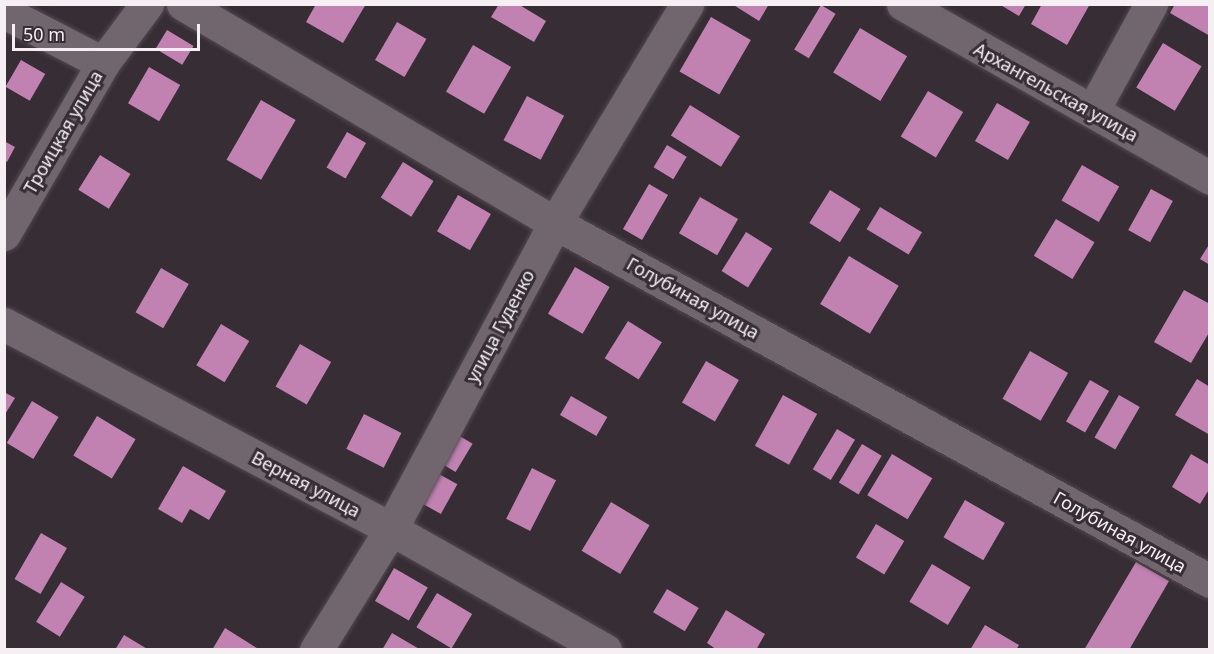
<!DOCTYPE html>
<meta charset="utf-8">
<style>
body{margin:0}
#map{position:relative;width:1214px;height:654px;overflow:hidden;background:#372d34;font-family:"Noto Sans",sans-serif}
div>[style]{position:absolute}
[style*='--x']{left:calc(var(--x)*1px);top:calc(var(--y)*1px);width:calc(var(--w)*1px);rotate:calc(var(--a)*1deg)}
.building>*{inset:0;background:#c182b2;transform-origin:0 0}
.roads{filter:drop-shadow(0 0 2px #524a50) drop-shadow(0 0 2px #524a50)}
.minor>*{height:33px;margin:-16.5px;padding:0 16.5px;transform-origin:16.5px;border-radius:16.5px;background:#71666e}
span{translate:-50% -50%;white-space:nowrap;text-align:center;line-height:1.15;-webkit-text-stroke:6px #372d34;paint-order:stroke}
.street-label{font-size:18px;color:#f5eff3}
.frame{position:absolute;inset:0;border:6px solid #f5eff3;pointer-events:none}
.scale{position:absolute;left:12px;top:24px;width:188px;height:27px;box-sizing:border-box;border:3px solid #f5eff3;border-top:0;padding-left:8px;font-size:18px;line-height:21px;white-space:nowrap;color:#f5eff3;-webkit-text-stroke:4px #372d34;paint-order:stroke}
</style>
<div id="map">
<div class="building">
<div style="clip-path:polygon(316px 4px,366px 4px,343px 43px,306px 22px)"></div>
<div style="clip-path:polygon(499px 4px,518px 4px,546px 21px,534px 42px,491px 17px)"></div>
<div style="clip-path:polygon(732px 4px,769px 4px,759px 21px)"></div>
<div style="clip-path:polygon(999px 4px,1026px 4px,1019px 16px)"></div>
<div style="clip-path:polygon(1042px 4px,1090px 4px,1067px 45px,1031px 24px)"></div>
<div style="clip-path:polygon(1175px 4px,1210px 4px,1210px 36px,1170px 13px)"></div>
<div style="left:821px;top:5px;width:17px;height:52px;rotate:31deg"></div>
<div style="left:711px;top:17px;width:46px;height:63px;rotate:30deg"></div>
<div style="left:397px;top:22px;width:34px;height:44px;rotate:30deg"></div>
<div style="left:860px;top:28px;width:55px;height:52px;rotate:31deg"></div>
<div style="left:167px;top:30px;width:31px;height:22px;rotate:31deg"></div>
<div style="left:1163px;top:43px;width:45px;height:52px;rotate:31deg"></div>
<div style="left:473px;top:45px;width:44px;height:54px;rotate:30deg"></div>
<div style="left:21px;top:60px;width:28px;height:31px;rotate:30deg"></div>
<div style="left:149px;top:67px;width:36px;height:42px;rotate:30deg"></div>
<div style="left:928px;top:91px;width:41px;height:53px;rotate:31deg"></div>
<div style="left:527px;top:96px;width:42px;height:50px;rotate:28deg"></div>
<div style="left:261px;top:100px;width:40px;height:69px;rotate:30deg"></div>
<div style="left:997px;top:103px;width:38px;height:44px;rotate:30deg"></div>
<div style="left:690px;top:105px;width:59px;height:36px;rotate:32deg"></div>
<div style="left:347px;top:132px;width:22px;height:41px;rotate:30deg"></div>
<div style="clip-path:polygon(4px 141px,15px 147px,7px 162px,4px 160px)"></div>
<div style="left:667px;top:145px;width:23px;height:26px;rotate:31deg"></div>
<div style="left:100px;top:155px;width:36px;height:41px;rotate:32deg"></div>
<div style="left:403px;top:162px;width:36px;height:42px;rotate:32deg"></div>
<div style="left:1082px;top:165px;width:43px;height:41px;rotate:30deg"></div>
<div style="left:649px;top:184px;width:22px;height:52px;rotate:30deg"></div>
<div style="left:1151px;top:189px;width:25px;height:47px;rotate:29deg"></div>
<div style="left:830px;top:190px;width:36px;height:39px;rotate:32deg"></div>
<div style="left:458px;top:195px;width:38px;height:42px;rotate:30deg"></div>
<div style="left:700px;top:197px;width:44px;height:42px;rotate:30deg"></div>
<div style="left:880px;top:207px;width:49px;height:26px;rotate:31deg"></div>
<div style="left:1056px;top:219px;width:45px;height:43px;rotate:31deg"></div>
<div style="left:746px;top:232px;width:31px;height:46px;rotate:32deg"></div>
<div style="clip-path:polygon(1210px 243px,1210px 265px,1200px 259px)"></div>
<div style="left:849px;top:256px;width:58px;height:56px;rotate:31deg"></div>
<div style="left:575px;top:267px;width:40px;height:54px;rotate:30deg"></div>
<div style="left:161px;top:268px;width:32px;height:51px;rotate:30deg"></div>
<div style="clip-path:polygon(1184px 290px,1210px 304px,1210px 331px,1191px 363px,1154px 342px)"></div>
<div style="left:628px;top:321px;width:40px;height:44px;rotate:32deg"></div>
<div style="left:221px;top:324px;width:33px;height:48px;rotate:31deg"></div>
<div style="left:300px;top:344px;width:36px;height:49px;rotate:30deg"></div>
<div style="left:1030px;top:351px;width:44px;height:55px;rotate:30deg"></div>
<div style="left:706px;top:361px;width:38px;height:48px;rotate:30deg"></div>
<div style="clip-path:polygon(1197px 379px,1210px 387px,1210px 435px,1175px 415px)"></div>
<div style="left:1090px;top:380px;width:22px;height:48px;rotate:30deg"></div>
<div style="clip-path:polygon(4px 392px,15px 398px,4px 416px)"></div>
<div style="left:783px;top:395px;width:39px;height:58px;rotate:29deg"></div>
<div style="left:1119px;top:395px;width:24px;height:49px;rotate:30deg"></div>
<div style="left:571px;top:396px;width:42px;height:22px;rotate:30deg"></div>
<div style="left:32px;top:401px;width:31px;height:49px;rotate:31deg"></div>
<div style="left:364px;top:414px;width:42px;height:39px;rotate:27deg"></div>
<div style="left:97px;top:416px;width:45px;height:46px;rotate:31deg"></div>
<div style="left:837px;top:429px;width:21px;height:47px;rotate:31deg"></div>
<div style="left:458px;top:435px;width:17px;height:33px;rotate:31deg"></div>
<div style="left:862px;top:444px;width:23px;height:45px;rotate:31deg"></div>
<div style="left:892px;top:454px;width:47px;height:48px;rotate:31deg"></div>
<div style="clip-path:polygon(1191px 454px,1210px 465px,1210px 488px,1200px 504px,1172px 487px)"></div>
<div style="clip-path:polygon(183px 466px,226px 491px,209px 520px,190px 509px,182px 523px,158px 509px)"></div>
<div style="left:532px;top:468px;width:27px;height:57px;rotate:27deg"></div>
<div style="left:439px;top:474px;width:21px;height:34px;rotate:29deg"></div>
<div style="left:965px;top:500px;width:46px;height:43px;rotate:30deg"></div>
<div style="left:611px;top:502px;width:45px;height:57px;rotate:31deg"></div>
<div style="left:876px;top:524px;width:33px;height:39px;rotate:31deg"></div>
<div style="left:41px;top:533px;width:30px;height:53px;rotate:30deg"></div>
<div style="clip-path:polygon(1136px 562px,1169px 581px,1129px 650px,1084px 650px)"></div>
<div style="left:932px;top:564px;width:45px;height:44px;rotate:31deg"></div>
<div style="left:394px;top:568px;width:39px;height:38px;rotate:30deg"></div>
<div style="left:61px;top:582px;width:28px;height:47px;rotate:32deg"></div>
<div style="left:667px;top:589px;width:37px;height:27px;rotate:31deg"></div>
<div style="left:437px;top:593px;width:41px;height:40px;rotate:31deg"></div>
<div style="clip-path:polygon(726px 610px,765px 634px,756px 650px,717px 650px,707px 643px)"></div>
<div style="clip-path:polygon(985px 625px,1019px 645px,1016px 650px,970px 650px)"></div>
<div style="clip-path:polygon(225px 628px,260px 650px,212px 650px)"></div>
<div style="clip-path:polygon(392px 633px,421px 650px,382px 650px)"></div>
<div style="clip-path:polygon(124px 635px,149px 650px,115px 650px)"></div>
</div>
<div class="roads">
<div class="minor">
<div style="--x:183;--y:4;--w:432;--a:30.5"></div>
<div style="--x:555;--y:223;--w:746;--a:28.66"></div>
<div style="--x:903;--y:4;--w:353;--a:29.5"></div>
<div style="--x:4;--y:12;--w:111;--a:27.3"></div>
<div style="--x:1093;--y:110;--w:121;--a:-61.3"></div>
<div style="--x:4;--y:234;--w:198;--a:-59.9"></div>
<div style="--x:103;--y:63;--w:74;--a:-53.3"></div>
<div style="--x:4;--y:324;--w:438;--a:27.9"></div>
<div style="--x:391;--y:529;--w:246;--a:29.5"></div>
<div style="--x:316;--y:650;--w:142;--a:-58.2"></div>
<div style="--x:391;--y:529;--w:347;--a:-61.8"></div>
<div style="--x:555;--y:223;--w:256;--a:-58.9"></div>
</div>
</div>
<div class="street-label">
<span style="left:1056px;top:92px;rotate:29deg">Архангельская улица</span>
<span style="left:63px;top:132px;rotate:-60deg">Троицкая улица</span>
<span style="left:693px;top:298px;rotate:29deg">Голубиная улица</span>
<span style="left:500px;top:326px;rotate:-62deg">улица Гуденко</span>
<span style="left:306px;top:484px;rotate:28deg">Верная улица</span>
<span style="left:1120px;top:532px;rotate:29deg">Голубиная улица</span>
</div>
<div class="frame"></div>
<div class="scale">50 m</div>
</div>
